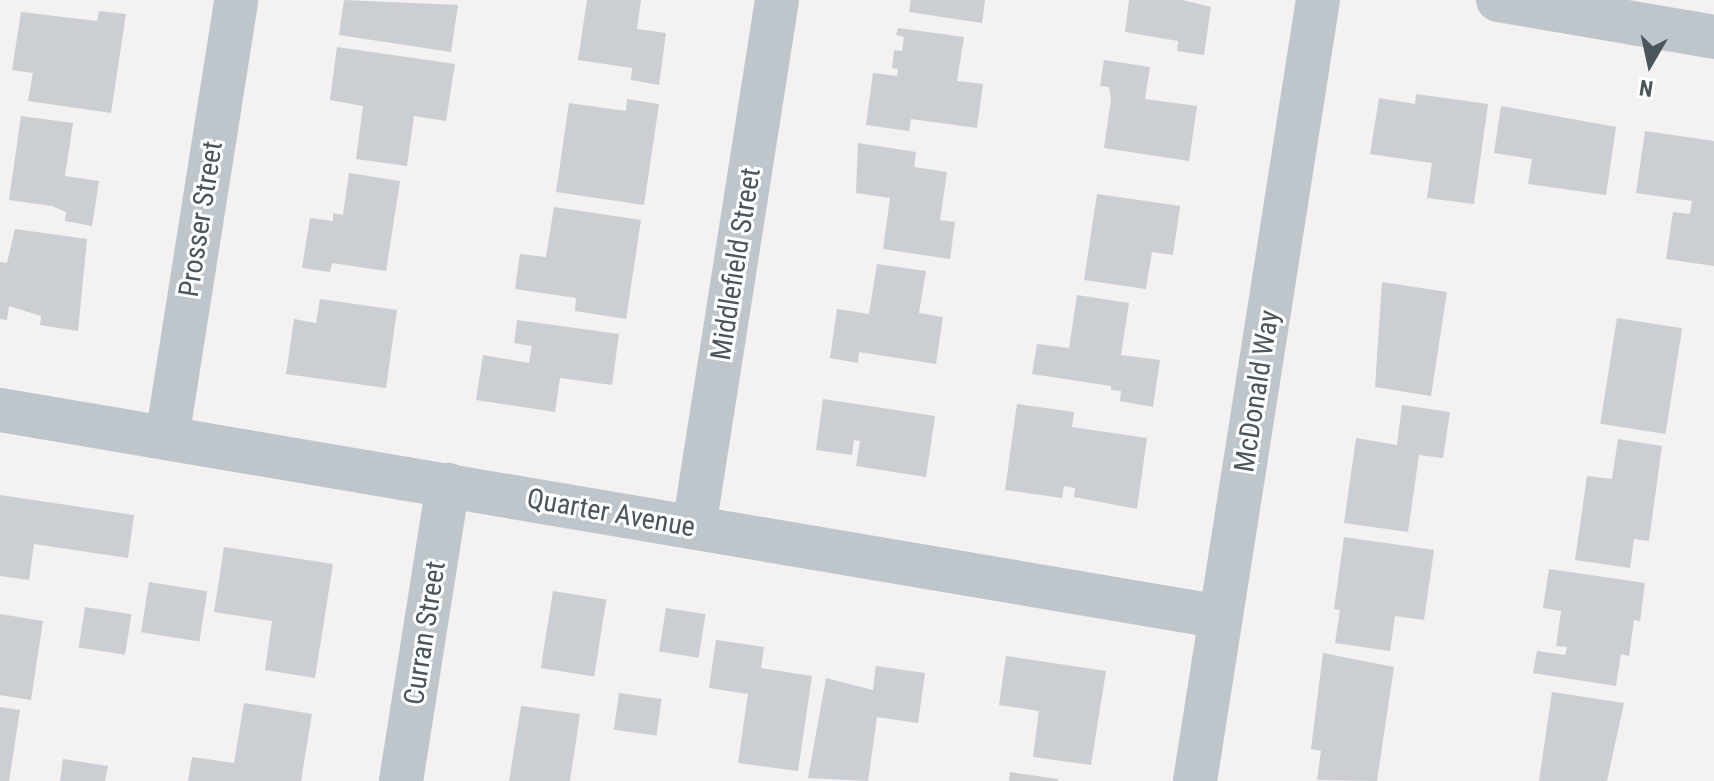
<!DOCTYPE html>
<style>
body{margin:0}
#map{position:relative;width:1714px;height:781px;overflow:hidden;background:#f3f1f1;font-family:"Roboto Condensed",sans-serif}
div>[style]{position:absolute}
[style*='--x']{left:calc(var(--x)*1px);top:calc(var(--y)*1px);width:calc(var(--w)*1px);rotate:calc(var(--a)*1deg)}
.building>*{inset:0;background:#cbced3;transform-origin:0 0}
.minor>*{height:44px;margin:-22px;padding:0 22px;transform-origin:22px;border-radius:22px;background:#bec6cc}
span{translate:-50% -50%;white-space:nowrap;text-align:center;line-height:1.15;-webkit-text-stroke:6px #fff;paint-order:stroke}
.street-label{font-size:28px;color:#4a565c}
.north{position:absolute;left:1610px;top:24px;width:80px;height:80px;-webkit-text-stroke:6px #fff;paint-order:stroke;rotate:189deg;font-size:22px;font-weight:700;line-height:32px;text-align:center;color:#4a565c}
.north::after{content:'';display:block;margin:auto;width:28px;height:36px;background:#4a565c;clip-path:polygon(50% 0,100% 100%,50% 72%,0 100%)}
</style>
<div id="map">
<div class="building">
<div style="clip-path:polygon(344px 0,458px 5px,451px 52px,339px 35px)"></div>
<div style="clip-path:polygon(587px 0,641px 0,637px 29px,666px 33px,659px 85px,631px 80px,632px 68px,578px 60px)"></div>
<div style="clip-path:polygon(911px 0,985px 0,982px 23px,909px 12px)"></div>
<div style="clip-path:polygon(1129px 0,1182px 0,1211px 7px,1204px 55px,1177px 51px,1178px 41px,1125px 32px)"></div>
<div style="clip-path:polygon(99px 11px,126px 14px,111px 113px,28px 101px,33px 73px,12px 70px,21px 12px,97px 21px)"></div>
<div style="clip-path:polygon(898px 28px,964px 37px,957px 81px,983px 84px,977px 128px,911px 119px,909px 131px,866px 125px,873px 73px,897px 76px,898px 69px,892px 68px,894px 50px,902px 51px,904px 37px,896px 35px)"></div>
<div style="clip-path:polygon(337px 47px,455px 64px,446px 121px,414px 116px,407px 166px,356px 159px,363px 106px,330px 100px)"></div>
<div style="clip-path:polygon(1104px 60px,1150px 67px,1145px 99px,1197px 106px,1189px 161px,1104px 148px,1111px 99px,1109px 87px,1100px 86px)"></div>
<div style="clip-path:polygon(1416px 94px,1488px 104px,1474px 204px,1427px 198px,1432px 163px,1370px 154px,1379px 98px,1415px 104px)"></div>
<div style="clip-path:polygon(627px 99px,659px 104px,644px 205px,556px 192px,569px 103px,626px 111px)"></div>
<div style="clip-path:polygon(1501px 106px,1616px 127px,1606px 195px,1528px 184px,1532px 159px,1494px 153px)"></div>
<div style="clip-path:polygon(21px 116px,73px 123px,65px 176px,99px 181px,92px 226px,65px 221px,66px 212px,52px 206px,9px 200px)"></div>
<div style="clip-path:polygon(1645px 131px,1714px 141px,1714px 266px,1666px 259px,1673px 212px,1690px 214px,1692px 201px,1636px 193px)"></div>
<div style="clip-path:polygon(858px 143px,916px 152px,914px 167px,947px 172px,940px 220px,955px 222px,950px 259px,883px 249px,890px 198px,856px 193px)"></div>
<div style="clip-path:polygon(349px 173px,400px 181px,386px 271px,332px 263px,330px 272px,302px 268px,310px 218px,333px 221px,333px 213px,343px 215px)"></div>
<div style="clip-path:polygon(1097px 194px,1180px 206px,1173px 255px,1152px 252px,1146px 289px,1084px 280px)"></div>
<div style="clip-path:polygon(554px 207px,641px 220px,626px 319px,575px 311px,576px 298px,515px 289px,520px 254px,546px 257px)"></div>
<div style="clip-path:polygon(15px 229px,87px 239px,78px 331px,40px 325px,41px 316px,9px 306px,7px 320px,0 319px,0 262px,7px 263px)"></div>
<div style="clip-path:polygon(877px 264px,926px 271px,919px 313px,943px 317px,936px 364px,859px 352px,858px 363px,830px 358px,837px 309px,869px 314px)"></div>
<div style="clip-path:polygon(1382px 282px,1447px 292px,1431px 396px,1375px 387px)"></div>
<div style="clip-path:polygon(1077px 295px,1129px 303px,1121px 355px,1160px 360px,1153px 407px,1120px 401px,1121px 391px,1111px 390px,1111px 386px,1032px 374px,1037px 344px,1069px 348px)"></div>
<div style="clip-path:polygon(320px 299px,397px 310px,386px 388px,286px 374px,294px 319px,316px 323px)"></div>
<div style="left:1617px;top:318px;width:66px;height:107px;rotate:9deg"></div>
<div style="clip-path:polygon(517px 320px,619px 334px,612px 385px,560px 378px,555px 412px,476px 400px,483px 355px,529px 363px,532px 346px,514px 343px)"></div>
<div style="clip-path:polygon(823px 399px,935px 416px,926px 477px,856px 466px,860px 441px,854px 440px,852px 455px,816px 450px)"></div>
<div style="clip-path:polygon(1017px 404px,1074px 412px,1072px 427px,1147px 438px,1137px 509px,1074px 497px,1075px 488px,1064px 486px,1062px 498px,1005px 490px)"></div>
<div style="clip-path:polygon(1402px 405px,1450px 412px,1443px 458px,1419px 455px,1408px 532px,1344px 523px,1356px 438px,1397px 445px)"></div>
<div style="clip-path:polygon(1618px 439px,1662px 446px,1649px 541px,1634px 539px,1630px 568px,1575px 560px,1587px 476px,1612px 479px)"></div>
<div style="clip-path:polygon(0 495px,134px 515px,128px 558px,34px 544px,29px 580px,0 576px)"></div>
<div style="clip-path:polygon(1344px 537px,1434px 550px,1424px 620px,1395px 616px,1390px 651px,1335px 643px,1340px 610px,1334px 609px)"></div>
<div style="clip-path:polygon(224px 547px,333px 564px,315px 678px,265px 670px,272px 621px,214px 612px)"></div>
<div style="clip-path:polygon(1549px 569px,1645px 583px,1640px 621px,1634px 620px,1629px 656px,1621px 654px,1616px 686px,1533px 673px,1537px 651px,1565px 655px,1567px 647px,1556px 646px,1561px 611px,1543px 608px)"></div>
<div style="left:149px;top:582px;width:59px;height:51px;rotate:9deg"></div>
<div style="left:553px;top:591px;width:54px;height:78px;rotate:9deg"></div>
<div style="left:85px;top:607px;width:47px;height:41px;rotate:9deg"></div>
<div style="left:666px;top:608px;width:40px;height:44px;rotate:9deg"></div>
<div style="clip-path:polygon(0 614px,43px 621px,31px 700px,0 695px)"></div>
<div style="clip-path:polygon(716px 640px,764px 647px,761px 668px,812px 676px,798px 771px,738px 763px,748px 694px,709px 688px)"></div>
<div style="clip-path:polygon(1323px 653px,1394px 667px,1377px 781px,1317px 780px,1321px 751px,1311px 749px)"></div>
<div style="clip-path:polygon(1006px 656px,1106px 671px,1091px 765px,1033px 757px,1039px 711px,999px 705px)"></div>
<div style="clip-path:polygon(876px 666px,925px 673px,918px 723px,877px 717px,868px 781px,808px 778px,826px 678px,873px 690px)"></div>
<div style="clip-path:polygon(1552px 692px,1624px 703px,1607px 781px,1539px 781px)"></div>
<div style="left:619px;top:693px;width:43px;height:37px;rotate:8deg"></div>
<div style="clip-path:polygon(244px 703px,312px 714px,301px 781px,188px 781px,192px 757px,234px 763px)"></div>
<div style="clip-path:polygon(521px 706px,580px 714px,570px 781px,509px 781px)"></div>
<div style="clip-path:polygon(0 707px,20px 710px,9px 781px,0 781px)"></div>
<div style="clip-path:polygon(63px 759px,108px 766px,105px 781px,60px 781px)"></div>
<div style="clip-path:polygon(1010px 772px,1058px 779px,1058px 781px,1009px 781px)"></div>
</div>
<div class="minor">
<div style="--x:1498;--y:0;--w:219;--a:9.7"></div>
<div style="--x:0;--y:410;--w:1238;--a:9.62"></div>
<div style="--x:167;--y:438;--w:443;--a:-81"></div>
<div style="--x:694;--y:527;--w:533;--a:-81.05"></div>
<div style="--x:401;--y:781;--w:300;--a:-81"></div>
<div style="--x:1195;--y:781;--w:791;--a:-81.05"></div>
</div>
<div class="street-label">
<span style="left:201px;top:219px;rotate:-81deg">Prosser Street</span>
<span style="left:736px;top:264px;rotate:-81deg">Middlefield Street</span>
<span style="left:1257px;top:391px;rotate:-81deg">McDonald Way</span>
<span style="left:611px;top:513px;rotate:10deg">Quarter Avenue</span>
<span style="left:425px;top:633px;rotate:-81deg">Curran Street</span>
</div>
<div class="north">N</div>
</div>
